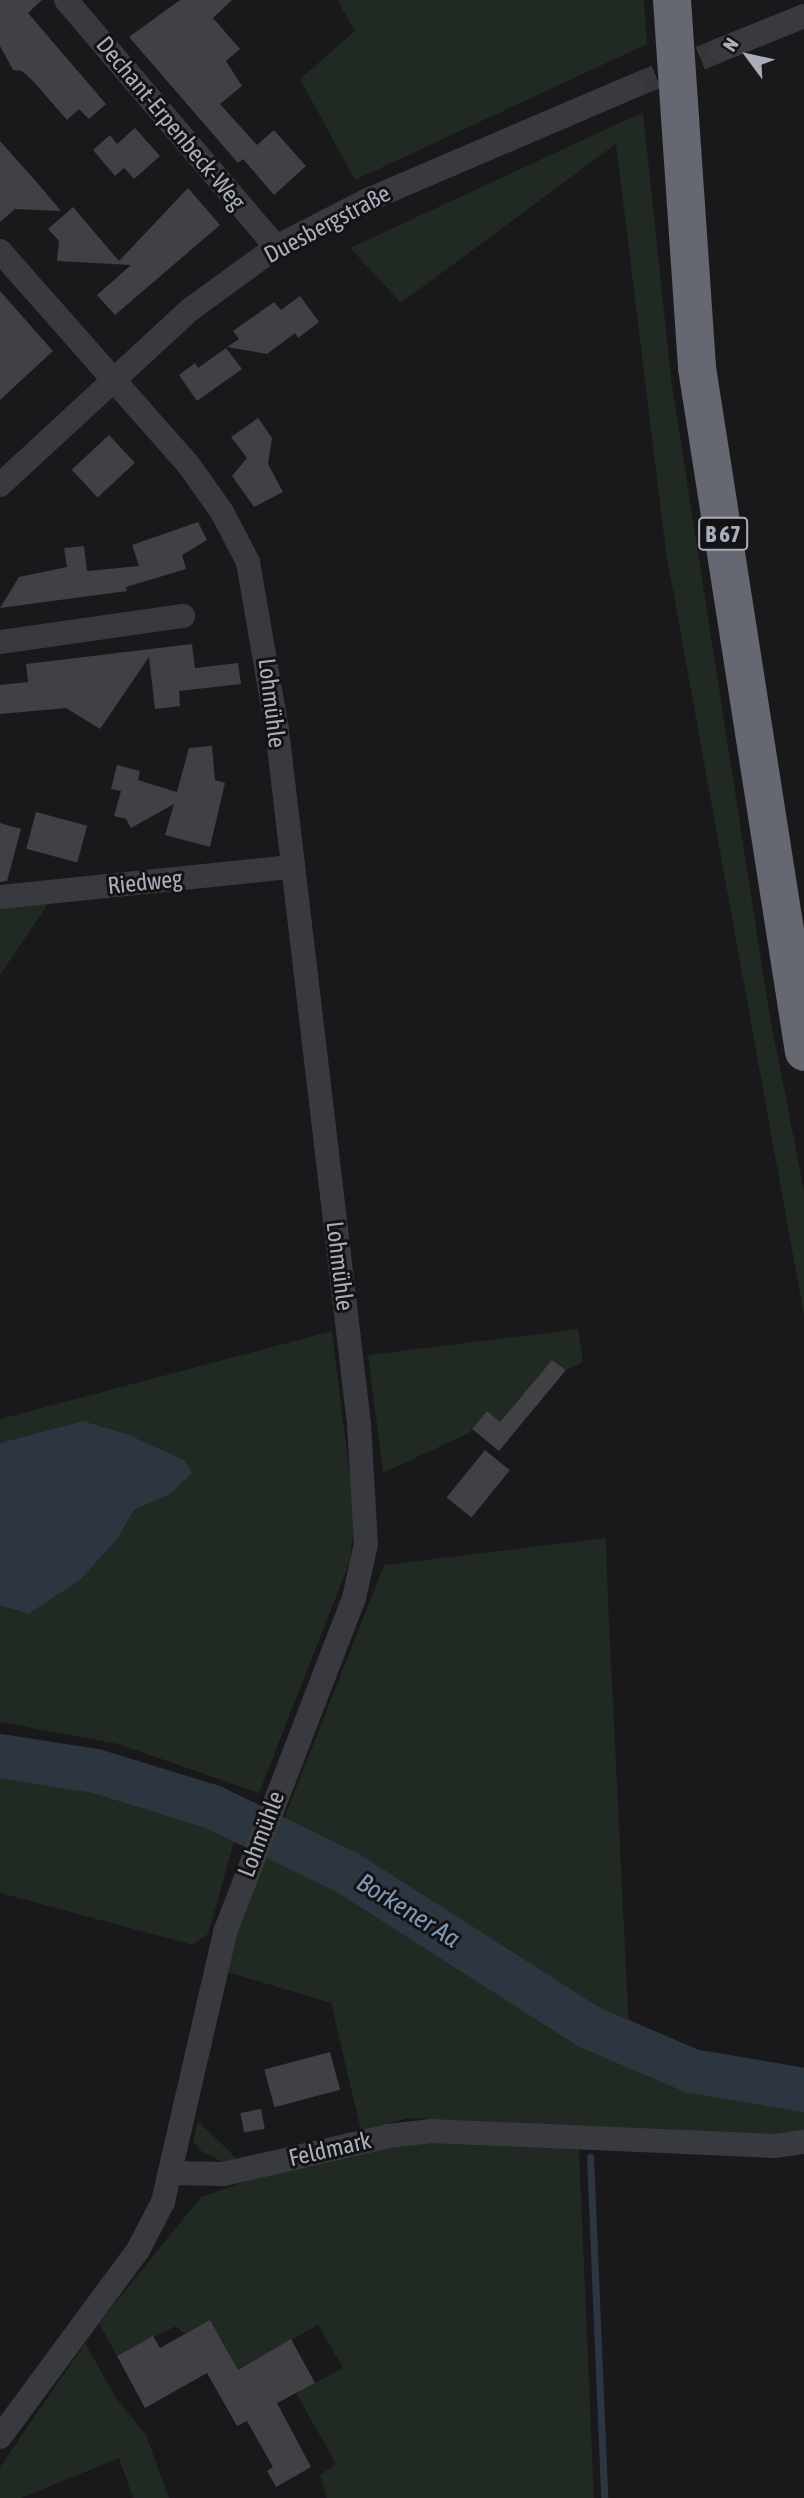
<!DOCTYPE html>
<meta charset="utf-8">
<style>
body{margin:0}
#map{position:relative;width:804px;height:2498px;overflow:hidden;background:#19181b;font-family:"Asap Condensed",sans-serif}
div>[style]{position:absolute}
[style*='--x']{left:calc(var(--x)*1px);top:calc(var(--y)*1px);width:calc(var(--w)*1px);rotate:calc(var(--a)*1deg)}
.green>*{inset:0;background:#202922}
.water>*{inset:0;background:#2d3640}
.stream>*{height:7px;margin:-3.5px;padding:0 3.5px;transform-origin:3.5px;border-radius:3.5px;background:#2d3640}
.river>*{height:44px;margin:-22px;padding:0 22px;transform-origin:22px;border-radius:22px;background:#2d3640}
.building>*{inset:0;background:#404045;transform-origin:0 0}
.street-tunnel>*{height:24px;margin-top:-12px;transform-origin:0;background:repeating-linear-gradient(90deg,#36363b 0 24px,transparent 0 36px)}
.street>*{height:24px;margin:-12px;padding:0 12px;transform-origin:12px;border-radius:12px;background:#393a40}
.highway>*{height:38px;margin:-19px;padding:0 19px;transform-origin:19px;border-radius:19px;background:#656771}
span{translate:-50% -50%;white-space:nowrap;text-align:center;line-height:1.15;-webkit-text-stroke:6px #131316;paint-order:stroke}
.shield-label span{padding:2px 5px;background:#131316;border:2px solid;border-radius:5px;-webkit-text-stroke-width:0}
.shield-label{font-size:23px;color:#aaaebb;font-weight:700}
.street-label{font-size:24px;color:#aaaebb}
.water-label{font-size:26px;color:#8098b7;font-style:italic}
.north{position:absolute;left:713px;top:21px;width:70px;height:70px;-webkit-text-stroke:5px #131316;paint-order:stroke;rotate:303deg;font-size:19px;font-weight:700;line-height:28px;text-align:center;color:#aaaebb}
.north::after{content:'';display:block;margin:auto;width:24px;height:32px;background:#aaaebb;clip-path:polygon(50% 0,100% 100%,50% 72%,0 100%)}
</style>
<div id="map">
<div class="green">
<div style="clip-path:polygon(337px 0,644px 0,647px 44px,355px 180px,300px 79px,355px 31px)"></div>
<div style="clip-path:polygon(643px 112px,671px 378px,769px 1011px,804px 1191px,804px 1316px,666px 552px,616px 144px,401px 303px,350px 248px)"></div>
<div style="clip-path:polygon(48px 904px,0 975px,0 908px)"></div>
<div style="clip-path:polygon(578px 1329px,583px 1362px,566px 1370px,552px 1360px,500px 1422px,487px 1411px,469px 1433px,383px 1473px,368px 1355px)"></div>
<div style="clip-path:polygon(332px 1331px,355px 1518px,350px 1561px,259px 1793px,118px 1744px,0 1722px,0 1605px,28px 1614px,117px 1539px,134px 1510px,170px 1494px,184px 1460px,127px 1434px,83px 1421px,0 1443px,0 1419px)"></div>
<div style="clip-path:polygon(606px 1538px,608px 1601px,629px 2029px,557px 1990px,380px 1875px,283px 1821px,384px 1565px)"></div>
<div style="clip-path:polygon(0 1773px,86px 1788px,159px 1809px,235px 1839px,208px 1934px,193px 1945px,0 1893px)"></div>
<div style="clip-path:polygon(263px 1852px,302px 1870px,604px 2057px,672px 2083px,745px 2102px,804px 2109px,804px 2132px,765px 2135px,409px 2118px,361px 2131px,331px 2003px,227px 1972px,232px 1940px)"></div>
<div style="clip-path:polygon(198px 2121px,239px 2161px,223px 2162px,201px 2151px,193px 2141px)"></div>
<div style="clip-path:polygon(433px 2141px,579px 2148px,594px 2498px,327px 2498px,320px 2475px,336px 2464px,296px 2393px,343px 2368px,318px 2325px,238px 2370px,210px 2320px,185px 2334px,176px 2326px,117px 2356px,99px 2323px,201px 2197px,244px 2182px,390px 2146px)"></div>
<div style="clip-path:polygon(85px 2343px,116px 2398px,146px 2435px,169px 2498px,133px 2498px,119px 2458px,21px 2498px,0 2498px,0 2467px)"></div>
</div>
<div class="water">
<div style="clip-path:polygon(83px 1421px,127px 1434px,184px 1460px,192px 1473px,170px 1494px,134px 1510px,117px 1539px,80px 1580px,28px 1614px,0 1605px,0 1443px)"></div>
</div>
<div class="stream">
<div style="--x:590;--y:2157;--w:341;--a:87.6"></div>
</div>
<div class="river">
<div style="--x:0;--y:1756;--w:97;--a:8.9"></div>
<div style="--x:96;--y:1771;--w:122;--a:17.1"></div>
<div style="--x:213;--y:1807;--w:150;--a:26.1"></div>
<div style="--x:348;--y:1873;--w:286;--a:32.6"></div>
<div style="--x:589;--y:2027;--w:112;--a:23.1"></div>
<div style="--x:692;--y:2071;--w:114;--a:9.6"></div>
</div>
<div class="building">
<div style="clip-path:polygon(0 0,42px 0,28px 13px,106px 104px,89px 119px,79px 109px,67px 120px,33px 81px,22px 71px,13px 70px,0 46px)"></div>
<div style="clip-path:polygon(180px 0,232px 0,213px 18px,240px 49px,226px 61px,242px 86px,220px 104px,257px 145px,274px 130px,306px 166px,274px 195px,243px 159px,238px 163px,129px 37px)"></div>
<div style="clip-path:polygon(135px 128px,160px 156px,134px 179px,124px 168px,115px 176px,93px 150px,110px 135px,117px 144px)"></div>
<div style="clip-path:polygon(0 141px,40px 186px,61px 211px,15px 209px,0 222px)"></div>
<div style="clip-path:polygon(188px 188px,220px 225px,115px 315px,97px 295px,131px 265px,57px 261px,59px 241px,48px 229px,73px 207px,119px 261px)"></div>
<div style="clip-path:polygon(0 291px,53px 351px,0 400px)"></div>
<div style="clip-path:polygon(300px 296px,319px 322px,298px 338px,295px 333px,267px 354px,227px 347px,239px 339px,233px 331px,274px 302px,281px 310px)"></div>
<div style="clip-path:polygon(226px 348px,242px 369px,197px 401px,179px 375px,195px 363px,198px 368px)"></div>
<div style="clip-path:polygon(258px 418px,272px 438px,268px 464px,283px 492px,254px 507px,232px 476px,247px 458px,231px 437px)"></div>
<div style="left:109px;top:435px;width:38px;height:51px;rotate:47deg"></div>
<div style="clip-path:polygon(198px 522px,207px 540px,182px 555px,186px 569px,126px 587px,127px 591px,0 608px,19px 577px,67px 567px,64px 548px,84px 546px,87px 571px,139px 566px,132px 545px)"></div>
<div style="clip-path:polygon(192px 644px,195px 668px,238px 663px,241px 684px,179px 691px,180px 706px,155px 709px,149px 657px,100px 729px,66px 708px,0 714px,0 685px,28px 682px,26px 664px)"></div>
<div style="clip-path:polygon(212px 746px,215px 780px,225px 783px,210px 847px,165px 835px,174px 804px,131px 828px,126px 819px,114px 816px,121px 791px,111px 789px,117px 765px,140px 771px,138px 780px,177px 792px,189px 748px)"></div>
<div style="left:36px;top:812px;width:53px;height:38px;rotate:15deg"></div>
<div style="clip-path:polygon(0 823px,21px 829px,7px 881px,0 882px)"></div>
<div style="clip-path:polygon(552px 1360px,566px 1370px,499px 1451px,472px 1429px,487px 1411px,500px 1422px)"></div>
<div style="left:485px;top:1450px;width:32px;height:61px;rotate:39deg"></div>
<div style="left:330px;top:2052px;width:39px;height:68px;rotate:75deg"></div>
<div style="left:261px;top:2109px;width:20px;height:21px;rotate:79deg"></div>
<div style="clip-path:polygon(210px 2320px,238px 2370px,291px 2339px,315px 2383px,277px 2403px,311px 2467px,276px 2487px,267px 2471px,273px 2467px,247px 2421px,237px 2426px,207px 2373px,145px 2408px,117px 2356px,153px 2336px,160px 2348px)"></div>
</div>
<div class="street-tunnel">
<div style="--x:634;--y:86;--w:93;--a:-22.7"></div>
</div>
<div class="street">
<div style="--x:66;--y:0;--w:324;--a:49.6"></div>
<div style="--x:720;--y:50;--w:91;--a:-22"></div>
<div style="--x:0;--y:251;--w:284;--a:48.6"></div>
<div style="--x:188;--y:464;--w:59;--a:54.7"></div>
<div style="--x:222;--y:512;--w:56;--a:62.5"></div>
<div style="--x:248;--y:562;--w:170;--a:80.2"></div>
<div style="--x:277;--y:730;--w:699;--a:83.26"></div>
<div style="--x:359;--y:1424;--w:120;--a:86.7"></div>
<div style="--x:366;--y:1544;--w:55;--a:102.5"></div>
<div style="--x:354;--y:1598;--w:359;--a:111.1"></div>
<div style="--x:225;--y:1933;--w:276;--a:103"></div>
<div style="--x:163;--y:2202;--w:54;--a:117.5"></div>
<div style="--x:138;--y:2250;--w:232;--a:126.4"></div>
<div style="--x:0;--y:485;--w:260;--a:-42.7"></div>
<div style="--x:191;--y:309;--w:105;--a:-36.1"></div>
<div style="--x:276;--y:247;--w:106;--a:-27.1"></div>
<div style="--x:370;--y:199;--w:287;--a:-23.2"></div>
<div style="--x:0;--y:642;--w:185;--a:-8.1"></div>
<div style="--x:0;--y:897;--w:293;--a:-5.9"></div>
<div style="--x:172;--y:2173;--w:52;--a:1.1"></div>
<div style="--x:224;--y:2174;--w:168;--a:-13"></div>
<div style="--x:388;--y:2136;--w:44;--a:-6.5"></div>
<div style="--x:432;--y:2131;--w:342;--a:2.5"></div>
<div style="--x:774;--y:2146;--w:30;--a:-8"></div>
</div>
<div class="highway">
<div style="--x:672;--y:0;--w:369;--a:86.1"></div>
<div style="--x:697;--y:368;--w:692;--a:81.11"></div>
</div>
<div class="shield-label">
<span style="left:723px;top:534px">B 67</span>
</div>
<div class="street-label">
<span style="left:171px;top:123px;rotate:50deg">Dechant-Erpenbeck-Weg</span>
<span style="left:327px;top:224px;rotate:-28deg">Duesbergstraße</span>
<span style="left:272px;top:703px;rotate:83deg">Lohmühle</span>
<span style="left:145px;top:882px;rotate:-6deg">Riedweg</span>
<span style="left:340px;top:1266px;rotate:83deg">Lohmühle</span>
<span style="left:261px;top:1834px;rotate:-69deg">Lohmühle</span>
<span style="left:330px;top:2149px;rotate:-13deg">Feldmark</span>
</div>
<div class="water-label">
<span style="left:408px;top:1911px;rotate:32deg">Borkener Aa</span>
</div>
<div class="north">N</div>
</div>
